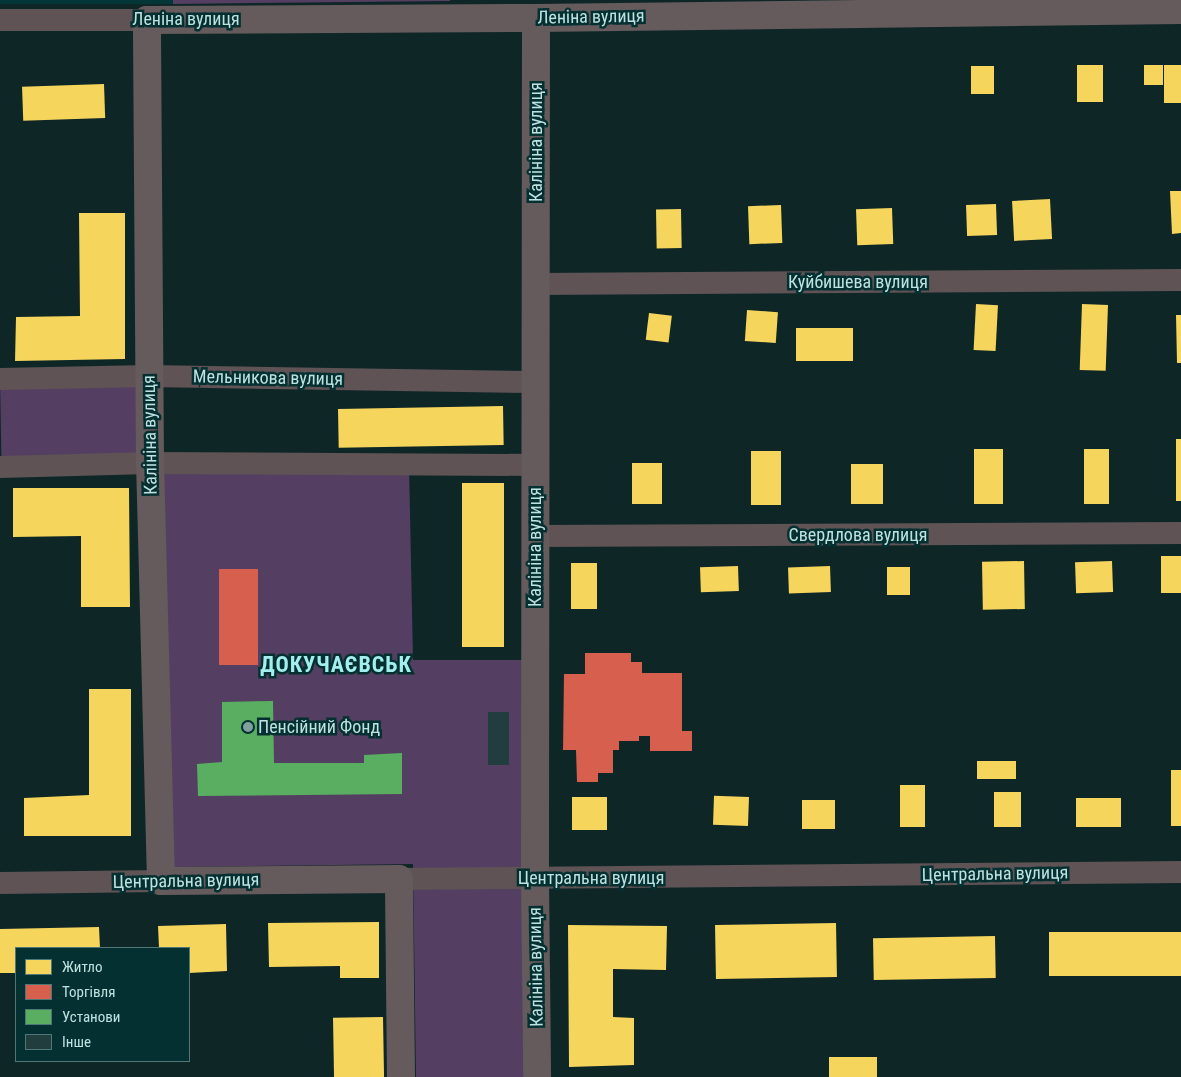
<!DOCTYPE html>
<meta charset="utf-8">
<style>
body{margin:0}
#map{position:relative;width:1181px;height:1077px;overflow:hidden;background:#0f2627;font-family:"Roboto Condensed",sans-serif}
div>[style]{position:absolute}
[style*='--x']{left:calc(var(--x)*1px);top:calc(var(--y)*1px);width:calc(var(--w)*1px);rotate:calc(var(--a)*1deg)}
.built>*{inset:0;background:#053637;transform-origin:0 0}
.green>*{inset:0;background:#543f62;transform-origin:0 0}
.homes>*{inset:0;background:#f6d55c;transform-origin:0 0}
.shops>*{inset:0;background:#d6604d;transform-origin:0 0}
.public>*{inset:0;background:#5aae61}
.building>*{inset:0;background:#223d3d;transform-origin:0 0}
.minor>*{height:22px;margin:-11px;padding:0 11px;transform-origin:11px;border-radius:11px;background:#5f5355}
.major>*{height:28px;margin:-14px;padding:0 14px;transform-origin:14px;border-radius:14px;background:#655a5c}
.dots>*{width:14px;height:14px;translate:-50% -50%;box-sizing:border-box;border:2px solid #053031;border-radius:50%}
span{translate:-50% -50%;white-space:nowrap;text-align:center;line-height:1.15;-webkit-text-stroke:5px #053031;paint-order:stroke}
.street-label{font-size:18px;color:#bee2e1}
.poi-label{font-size:18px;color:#bee2e1}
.left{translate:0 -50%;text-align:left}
.district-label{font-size:22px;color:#a3efef;font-weight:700;letter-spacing:1px}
.legend{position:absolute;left:15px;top:947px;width:175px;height:115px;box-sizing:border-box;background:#053031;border:1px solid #4f7777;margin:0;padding:6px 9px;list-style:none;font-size:15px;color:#bee2e1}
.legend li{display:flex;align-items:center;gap:10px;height:25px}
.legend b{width:25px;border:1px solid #4f7777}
</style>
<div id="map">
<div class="built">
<div style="left:0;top:0;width:173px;height:4px"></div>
</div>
<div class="green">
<div style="clip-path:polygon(173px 0,450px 0,450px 1px,173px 4px)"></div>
<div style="left:136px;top:377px;width:87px;height:136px;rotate:89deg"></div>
<div style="clip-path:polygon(163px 463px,409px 465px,413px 660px,522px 660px,523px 1077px,416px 1077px,413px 864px,172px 867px)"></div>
</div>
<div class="homes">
<div style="left:1077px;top:65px;width:26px;height:37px"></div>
<div style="left:1144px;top:65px;width:19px;height:20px"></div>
<div style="left:1164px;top:65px;width:17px;height:38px"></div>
<div style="left:971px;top:66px;width:23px;height:28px"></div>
<div style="left:104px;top:84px;width:34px;height:82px;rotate:88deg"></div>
<div style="clip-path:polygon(1170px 191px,1181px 191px,1181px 233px,1172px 234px)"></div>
<div style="left:1050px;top:199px;width:40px;height:38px;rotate:87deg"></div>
<div style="left:996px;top:204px;width:31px;height:30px;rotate:88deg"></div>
<div style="left:781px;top:205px;width:38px;height:33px;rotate:88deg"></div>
<div style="left:892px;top:208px;width:36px;height:36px;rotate:88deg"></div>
<div style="left:681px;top:209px;width:39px;height:25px;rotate:89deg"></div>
<div style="clip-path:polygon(79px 213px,125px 213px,125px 359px,15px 361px,16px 317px,80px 316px)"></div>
<div style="left:976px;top:304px;width:22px;height:46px;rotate:3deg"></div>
<div style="left:1082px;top:304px;width:26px;height:66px;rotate:2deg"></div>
<div style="left:747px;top:310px;width:31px;height:31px;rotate:4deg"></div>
<div style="left:649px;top:313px;width:23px;height:27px;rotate:7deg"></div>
<div style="clip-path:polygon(1176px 315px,1181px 315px,1181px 363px,1177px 363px)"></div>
<div style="left:796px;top:328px;width:57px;height:33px"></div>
<div style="left:503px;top:406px;width:39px;height:165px;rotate:89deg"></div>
<div style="left:1176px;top:439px;width:5px;height:62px"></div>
<div style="left:974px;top:449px;width:29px;height:55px"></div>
<div style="left:1084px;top:449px;width:25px;height:55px"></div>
<div style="left:751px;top:451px;width:30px;height:54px"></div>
<div style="left:632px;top:463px;width:30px;height:41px"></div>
<div style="left:851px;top:464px;width:32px;height:40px"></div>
<div style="left:462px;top:483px;width:42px;height:164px"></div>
<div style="clip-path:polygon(13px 488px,129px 488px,130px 607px,81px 607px,81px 536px,13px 537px)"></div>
<div style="left:1161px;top:556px;width:20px;height:37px"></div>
<div style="left:1024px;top:561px;width:48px;height:42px;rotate:89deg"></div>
<div style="left:1112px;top:561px;width:31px;height:37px;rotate:88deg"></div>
<div style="left:571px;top:563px;width:26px;height:46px"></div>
<div style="left:738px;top:566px;width:25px;height:38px;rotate:88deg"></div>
<div style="left:830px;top:566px;width:26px;height:42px;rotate:88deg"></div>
<div style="left:910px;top:567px;width:28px;height:23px;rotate:90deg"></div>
<div style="clip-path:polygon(89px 689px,131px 689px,131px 836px,24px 836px,24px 798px,89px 795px)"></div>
<div style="left:1016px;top:761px;width:18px;height:39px;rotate:90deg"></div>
<div style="left:1171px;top:770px;width:10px;height:56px"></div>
<div style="left:900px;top:785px;width:25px;height:42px"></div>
<div style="left:994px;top:792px;width:27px;height:35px"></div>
<div style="left:572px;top:797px;width:35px;height:33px"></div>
<div style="left:749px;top:797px;width:29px;height:35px;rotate:92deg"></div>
<div style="left:1076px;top:798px;width:45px;height:29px"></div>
<div style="left:802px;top:800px;width:33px;height:29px"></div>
<div style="clip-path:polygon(379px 922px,379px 978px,340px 978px,340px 966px,269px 967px,268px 923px)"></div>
<div style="left:836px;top:923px;width:54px;height:121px;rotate:89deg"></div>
<div style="clip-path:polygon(226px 924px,227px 971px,189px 973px,189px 948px,159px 948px,158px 926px)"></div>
<div style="clip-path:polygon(568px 925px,667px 926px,666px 970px,613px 969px,613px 1017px,634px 1018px,634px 1065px,569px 1067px)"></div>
<div style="clip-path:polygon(99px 927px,100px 948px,16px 948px,16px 973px,0 973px,0 929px)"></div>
<div style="left:1049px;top:932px;width:132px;height:44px"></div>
<div style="left:995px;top:936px;width:42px;height:122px;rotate:89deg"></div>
<div style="left:383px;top:1017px;width:60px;height:50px;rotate:89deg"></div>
<div style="left:829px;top:1057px;width:48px;height:20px"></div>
</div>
<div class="shops">
<div style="left:219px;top:569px;width:39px;height:96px"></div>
<div style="clip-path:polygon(585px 653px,631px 653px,631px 662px,642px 662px,642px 673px,682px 673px,682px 731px,692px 731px,692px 751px,650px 751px,650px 736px,639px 736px,639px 741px,619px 741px,619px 750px,613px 750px,613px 773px,598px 773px,598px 782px,577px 782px,576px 750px,563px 750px,564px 674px,585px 674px)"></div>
</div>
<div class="public">
<div style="clip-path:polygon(273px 701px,274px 763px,364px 763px,364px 755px,402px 753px,402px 794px,198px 796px,197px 764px,222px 762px,222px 702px)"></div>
</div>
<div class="building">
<div style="left:488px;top:712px;width:21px;height:53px"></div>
</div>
<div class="minor">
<div style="--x:0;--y:20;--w:147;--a:0"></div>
<div style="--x:536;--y:284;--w:645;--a:-0.36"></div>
<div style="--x:0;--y:379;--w:149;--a:-1.2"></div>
<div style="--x:149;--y:376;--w:387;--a:0.9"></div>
<div style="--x:0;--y:467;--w:150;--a:-1.5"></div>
<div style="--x:150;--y:463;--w:385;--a:0.3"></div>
<div style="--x:535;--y:536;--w:646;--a:-0.27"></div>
<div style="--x:399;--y:879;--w:782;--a:-0.51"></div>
<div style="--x:0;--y:883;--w:161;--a:-0.7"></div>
</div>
<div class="major">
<div style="--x:536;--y:18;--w:860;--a:90.07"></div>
<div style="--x:535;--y:878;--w:199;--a:89.4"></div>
<div style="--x:401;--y:1077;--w:198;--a:-90.6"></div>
<div style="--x:399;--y:879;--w:238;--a:179.5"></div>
<div style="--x:161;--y:881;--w:418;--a:-91.5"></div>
<div style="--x:150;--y:463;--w:443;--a:-90.4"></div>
<div style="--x:147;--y:20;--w:389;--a:-0.3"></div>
<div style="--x:536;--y:18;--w:645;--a:-0.71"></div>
</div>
<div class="dots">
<div style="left:248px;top:727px;background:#81a0a0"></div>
</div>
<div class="street-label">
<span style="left:591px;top:17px;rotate:-1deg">Леніна вулиця</span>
<span style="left:186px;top:19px">Леніна вулиця</span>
<span style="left:536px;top:142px;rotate:-90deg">Калініна вулиця</span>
<span style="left:858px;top:282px">Куйбишева вулиця</span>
<span style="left:268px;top:378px;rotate:1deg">Мельникова вулиця</span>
<span style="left:150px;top:435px;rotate:-91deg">Калініна вулиця</span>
<span style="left:858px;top:535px">Свердлова вулиця</span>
<span style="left:535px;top:547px;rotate:-90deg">Калініна вулиця</span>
<span style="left:995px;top:874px;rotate:-1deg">Центральна вулиця</span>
<span style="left:591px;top:878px">Центральна вулиця</span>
<span style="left:186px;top:881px;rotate:-1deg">Центральна вулиця</span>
<span style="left:536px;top:967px;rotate:-91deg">Калініна вулиця</span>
</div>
<div class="poi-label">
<span class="left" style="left:258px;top:727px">Пенсійний Фонд</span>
</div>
<div class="district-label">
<span style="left:336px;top:665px">ДОКУЧАЄВСЬК</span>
</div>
<ul class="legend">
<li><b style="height:14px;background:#f6d55c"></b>Житло</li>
<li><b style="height:14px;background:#d6604d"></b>Торгівля</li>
<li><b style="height:14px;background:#5aae61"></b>Установи</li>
<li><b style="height:14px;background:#223d3d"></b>Інше</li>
</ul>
</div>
